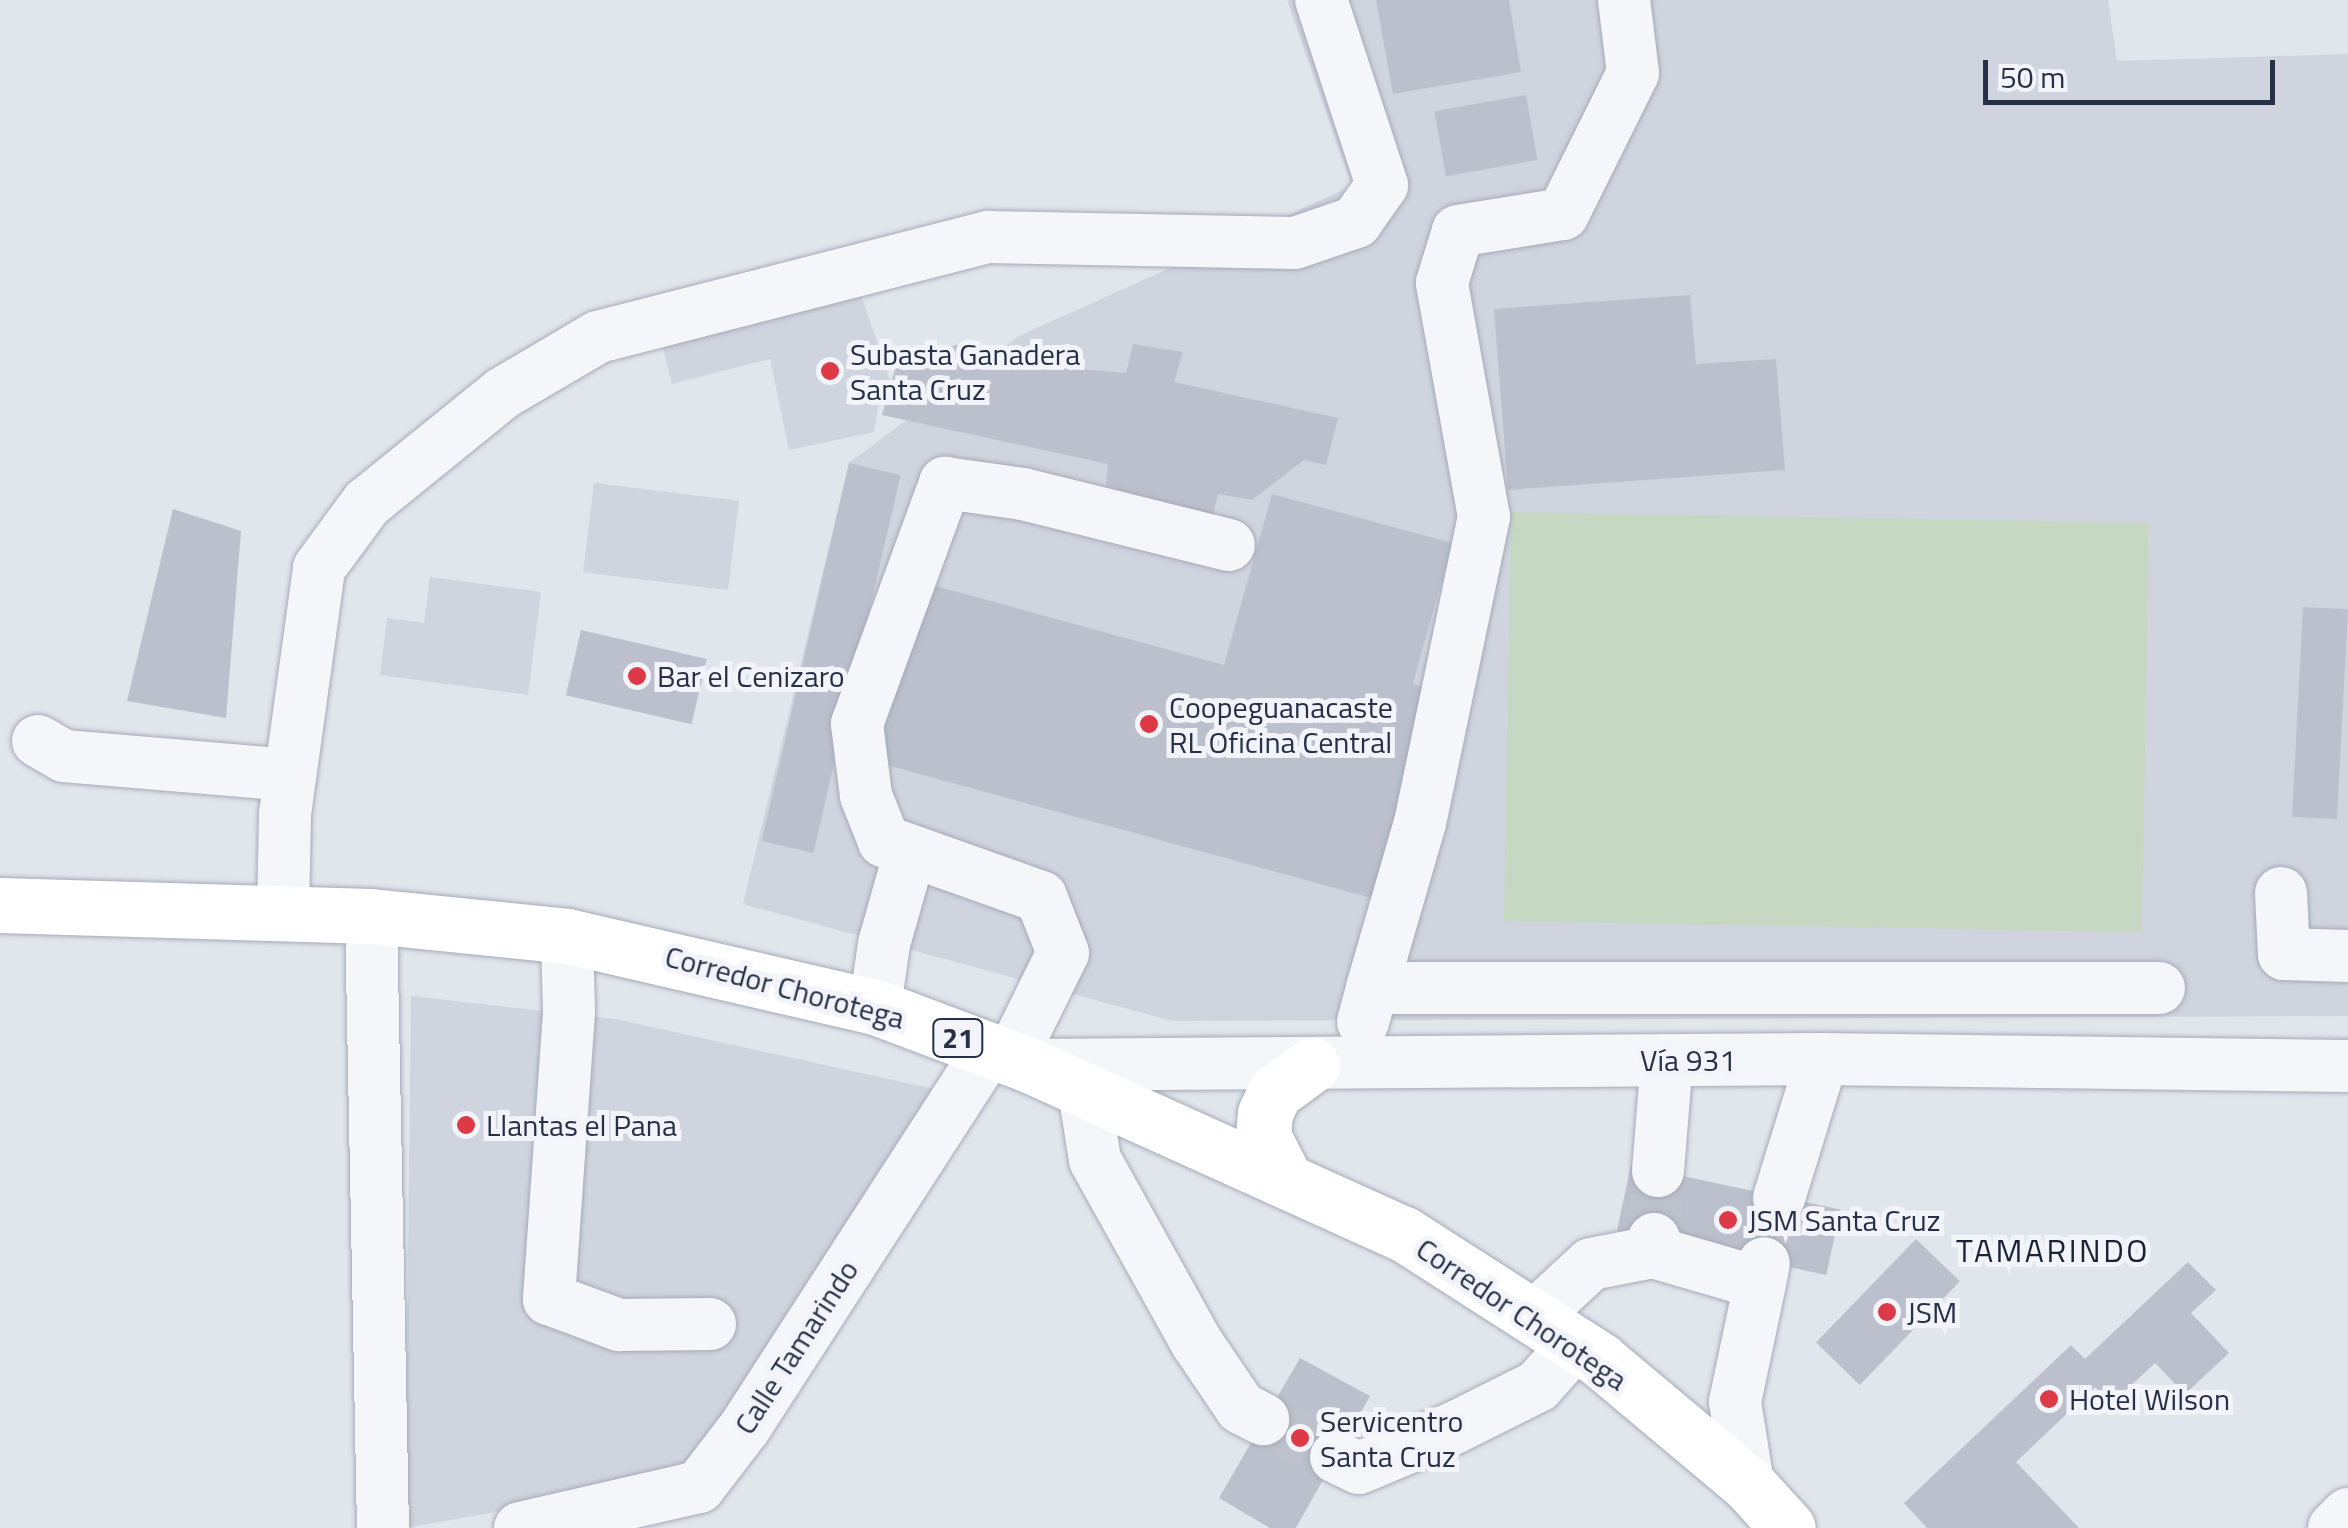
<!DOCTYPE html>
<meta charset="utf-8">
<style>
body{margin:0}
#map{position:relative;width:2348px;height:1528px;overflow:hidden;background:#e1e5ec;font-family:"Titillium Web",sans-serif}
div>[style]{position:absolute}
[style*='--x']{left:calc(var(--x)*1px);top:calc(var(--y)*1px);width:calc(var(--w)*1px);rotate:calc(var(--a)*1deg)}
.built>*{inset:0;background:#cfd4de;transform-origin:0 0}
.green>*{inset:0;background:#c6d7c2;transform-origin:0 0}
.building>*{inset:0;background:#bbc0cc;transform-origin:0 0}
.minor-tunnel>*{height:52px;margin-top:-26px;transform-origin:0;background:repeating-linear-gradient(90deg,#bcc1cb 0 52px,transparent 0 78px)}
.roads{filter:drop-shadow(0 0 2px #a5abb7) drop-shadow(0 0 2px #a5abb7)}
.minor>*{height:52px;margin:-26px;padding:0 26px;transform-origin:26px;border-radius:26px;background:#f5f6f9}
.major>*{height:55px;margin:-27.5px;padding:0 27.5px;transform-origin:27.5px;border-radius:27.5px;background:#fff}
.dots>*{width:28px;height:28px;translate:-50% -50%;box-sizing:border-box;border:5px solid #f2f4f9;border-radius:50%}
span{translate:-50% -50%;white-space:nowrap;text-align:center;line-height:1.15;-webkit-text-stroke:10px #f2f4f9;paint-order:stroke}
.shield-label span{padding:2px 8px;background:#f2f4f9;border:2px solid;border-radius:8px;-webkit-text-stroke-width:0}
.shield-label{font-size:28px;color:#273046;font-weight:700}
.poi-label{font-size:30px;color:#273046}
.left{translate:0 -50%;text-align:left}
.street-label{font-size:30px;color:#273046}
.neighbourhood-label{font-size:32px;color:#1a2236;letter-spacing:2.5px}
.scale{position:absolute;left:1983px;top:60px;width:292px;height:45px;box-sizing:border-box;border:5px solid #273046;border-top:0;padding-left:12px;font-size:30px;line-height:35px;white-space:nowrap;color:#273046;-webkit-text-stroke:8px #f2f4f9;paint-order:stroke}
</style>
<div id="map">
<div class="built">
<div style="clip-path:polygon(1287px 0,2108px 0,2117px 61px,2348px 54px,2348px 1016px,1172px 1021px,743px 904px,849px 463px,1019px 336px,1352px 186px)"></div>
<div style="clip-path:polygon(857px 283px,891px 383px,882px 385px,874px 432px,789px 450px,770px 359px,672px 384px,659px 333px)"></div>
<div style="left:594px;top:483px;width:146px;height:90px;rotate:7deg"></div>
<div style="clip-path:polygon(430px 577px,541px 592px,528px 695px,380px 675px,387px 618px,424px 623px)"></div>
<div style="clip-path:polygon(411px 996px,615px 1019px,952px 1093px,701px 1476px,405px 1528px)"></div>
</div>
<div class="green">
<div style="left:1511px;top:512px;width:638px;height:409px;rotate:1deg"></div>
</div>
<div class="building">
<div style="clip-path:polygon(1376px 0,1509px 0,1521px 72px,1393px 94px)"></div>
<div style="left:1526px;top:95px;width:66px;height:93px;rotate:80deg"></div>
<div style="clip-path:polygon(1690px 295px,1696px 364px,1776px 359px,1785px 470px,1508px 490px,1494px 309px)"></div>
<div style="clip-path:polygon(965px 342px,998px 361px,1126px 373px,1133px 344px,1183px 352px,1174px 382px,1338px 418px,1326px 465px,1304px 460px,1252px 500px,1218px 494px,1213px 515px,1106px 486px,1108px 464px,882px 415px,896px 366px)"></div>
<div style="left:849px;top:463px;width:53px;height:388px;rotate:13deg"></div>
<div style="clip-path:polygon(1272px 494px,1452px 543px,1413px 684px,1432px 689px,1375px 899px,865px 759px,914px 580px,1224px 665px)"></div>
<div style="clip-path:polygon(173px 509px,241px 531px,226px 718px,127px 701px)"></div>
<div style="left:2303px;top:607px;width:45px;height:210px;rotate:3deg"></div>
<div style="left:581px;top:630px;width:129px;height:67px;rotate:13deg"></div>
<div style="left:1631px;top:1165px;width:214px;height:67px;rotate:12deg"></div>
<div style="left:1916px;top:1239px;width:61px;height:144px;rotate:44deg"></div>
<div style="clip-path:polygon(2188px 1262px,2216px 1290px,2191px 1313px,2229px 1353px,2185px 1394px,2155px 1363px,2111px 1404px,2095px 1387px,2016px 1462px,2079px 1528px,1927px 1528px,1904px 1503px,2071px 1345px,2085px 1359px)"></div>
<div style="clip-path:polygon(1300px 1358px,1370px 1396px,1296px 1528px,1270px 1528px,1219px 1498px)"></div>
</div>
<div class="minor-tunnel">
<div style="--x:1654;--y:1239;--w:68;--a:-86.6"></div>
<div style="--x:1764;--y:1263;--w:67;--a:-77"></div>
<div style="--x:1263;--y:1419;--w:82;--a:27.5"></div>
</div>
<div class="roads">
<div class="minor">
<div style="--x:38;--y:741;--w:30;--a:30"></div>
<div style="--x:64;--y:756;--w:227;--a:4.8"></div>
<div style="--x:2281;--y:893;--w:61;--a:87.2"></div>
<div style="--x:2284;--y:954;--w:64;--a:1.8"></div>
<div style="--x:283;--y:911;--w:97;--a:-88.8"></div>
<div style="--x:285;--y:814;--w:248;--a:-82.1"></div>
<div style="--x:319;--y:568;--w:81;--a:-53.6"></div>
<div style="--x:367;--y:503;--w:175;--a:-39"></div>
<div style="--x:503;--y:393;--w:110;--a:-30.5"></div>
<div style="--x:598;--y:337;--w:403;--a:-14.4"></div>
<div style="--x:988;--y:237;--w:307;--a:1.1"></div>
<div style="--x:1295;--y:243;--w:65;--a:-19"></div>
<div style="--x:1356;--y:222;--w:45;--a:-54.9"></div>
<div style="--x:1382;--y:185;--w:195;--a:-108.2"></div>
<div style="--x:371;--y:916;--w:612;--a:88.88"></div>
<div style="--x:567;--y:936;--w:76;--a:88.5"></div>
<div style="--x:569;--y:1012;--w:288;--a:94"></div>
<div style="--x:549;--y:1299;--w:75;--a:20.4"></div>
<div style="--x:619;--y:1325;--w:91;--a:-0.6"></div>
<div style="--x:1372;--y:988;--w:172;--a:-73.8"></div>
<div style="--x:1420;--y:823;--w:313;--a:-78.2"></div>
<div style="--x:1484;--y:517;--w:238;--a:-100.2"></div>
<div style="--x:1442;--y:283;--w:54;--a:-72.9"></div>
<div style="--x:1458;--y:231;--w:106;--a:-9.2"></div>
<div style="--x:1563;--y:214;--w:157;--a:-63.6"></div>
<div style="--x:1633;--y:73;--w:74;--a:-97"></div>
<div style="--x:875;--y:1007;--w:64;--a:-81.9"></div>
<div style="--x:884;--y:944;--w:96;--a:-74.2"></div>
<div style="--x:1363;--y:1022;--w:35;--a:-75"></div>
<div style="--x:1372;--y:988;--w:787;--a:0"></div>
<div style="--x:1011;--y:1058;--w:117;--a:-63.7"></div>
<div style="--x:1063;--y:953;--w:60;--a:-111.4"></div>
<div style="--x:1041;--y:897;--w:167;--a:-160.4"></div>
<div style="--x:884;--y:841;--w:48;--a:-111.8"></div>
<div style="--x:866;--y:796;--w:73;--a:-97.1"></div>
<div style="--x:857;--y:724;--w:257;--a:-69.9"></div>
<div style="--x:945;--y:483;--w:79;--a:8"></div>
<div style="--x:1023;--y:494;--w:212;--a:13.9"></div>
<div style="--x:1029;--y:1065;--w:793;--a:-0.43"></div>
<div style="--x:1822;--y:1059;--w:526;--a:0.76"></div>
<div style="--x:1084;--y:1091;--w:70;--a:80.9"></div>
<div style="--x:1095;--y:1160;--w:210;--a:60.9"></div>
<div style="--x:1197;--y:1343;--w:78;--a:55.9"></div>
<div style="--x:1241;--y:1408;--w:25;--a:27"></div>
<div style="--x:1658;--y:1171;--w:111;--a:-85.4"></div>
<div style="--x:1779;--y:1198;--w:145;--a:-72.8"></div>
<div style="--x:1654;--y:1239;--w:13;--a:94"></div>
<div style="--x:1653;--y:1252;--w:111;--a:16.2"></div>
<div style="--x:1760;--y:1283;--w:20;--a:-79"></div>
<div style="--x:1536;--y:1315;--w:75;--a:-42.8"></div>
<div style="--x:1591;--y:1264;--w:63;--a:-11"></div>
<div style="--x:1336;--y:1457;--w:25;--a:26"></div>
<div style="--x:1359;--y:1468;--w:103;--a:-22.8"></div>
<div style="--x:1454;--y:1428;--w:94;--a:-26.6"></div>
<div style="--x:1538;--y:1386;--w:57;--a:-48.5"></div>
<div style="--x:1748;--y:1484;--w:83;--a:-99"></div>
<div style="--x:1735;--y:1402;--w:122;--a:-78.1"></div>
<div style="--x:520;--y:1528;--w:184;--a:-12.9"></div>
<div style="--x:699;--y:1487;--w:76;--a:-52.5"></div>
<div style="--x:745;--y:1427;--w:449;--a:-57.1"></div>
<div style="--x:2334;--y:1528;--w:20;--a:-45"></div>
</div>
<div class="major">
<div style="--x:0;--y:905;--w:371;--a:1.7"></div>
<div style="--x:371;--y:916;--w:197;--a:5.8"></div>
<div style="--x:567;--y:936;--w:316;--a:13"></div>
<div style="--x:875;--y:1007;--w:165;--a:20.6"></div>
<div style="--x:1029;--y:1065;--w:411;--a:24.3"></div>
<div style="--x:1404;--y:1234;--w:233;--a:32.7"></div>
<div style="--x:1600;--y:1360;--w:193;--a:40"></div>
<div style="--x:1748;--y:1484;--w:59;--a:47.7"></div>
<div style="--x:1284;--y:1177;--w:46;--a:-117.1"></div>
<div style="--x:1263;--y:1136;--w:23;--a:-85"></div>
<div style="--x:1265;--y:1113;--w:23;--a:-65"></div>
<div style="--x:1275;--y:1092;--w:46;--a:-36.1"></div>
</div>
</div>
<div class="dots">
<div style="left:830px;top:371px;background:#de3947"></div>
<div style="left:637px;top:676px;background:#de3947"></div>
<div style="left:1149px;top:724px;background:#de3947"></div>
<div style="left:466px;top:1125px;background:#de3947"></div>
<div style="left:1728px;top:1220px;background:#de3947"></div>
<div style="left:1887px;top:1312px;background:#de3947"></div>
<div style="left:2049px;top:1399px;background:#de3947"></div>
<div style="left:1300px;top:1438px;background:#de3947"></div>
</div>
<div class="shield-label">
<span style="left:958px;top:1038px">21</span>
</div>
<div class="poi-label">
<span class="left" style="left:850px;top:371px">Subasta Ganadera<br>Santa Cruz</span>
<span class="left" style="left:657px;top:676px">Bar el Cenizaro</span>
<span class="left" style="left:1169px;top:724px">Coopeguanacaste<br>RL Oficina Central</span>
<span class="left" style="left:486px;top:1125px">Llantas el Pana</span>
<span class="left" style="left:1748px;top:1220px">JSM Santa Cruz</span>
<span class="left" style="left:1907px;top:1312px">JSM</span>
<span class="left" style="left:2069px;top:1399px">Hotel Wilson</span>
<span class="left" style="left:1320px;top:1438px">Servicentro<br>Santa Cruz</span>
</div>
<div class="street-label">
<span style="left:785px;top:987px;rotate:15deg">Corredor Chorotega</span>
<span style="left:1688px;top:1060px">Vía 931</span>
<span style="left:1522px;top:1314px;rotate:34deg">Corredor Chorotega</span>
<span style="left:796px;top:1347px;rotate:-57deg">Calle Tamarindo</span>
</div>
<div class="neighbourhood-label">
<span style="left:2053px;top:1250px">TAMARINDO</span>
</div>
<div class="scale">50 m</div>
</div>
